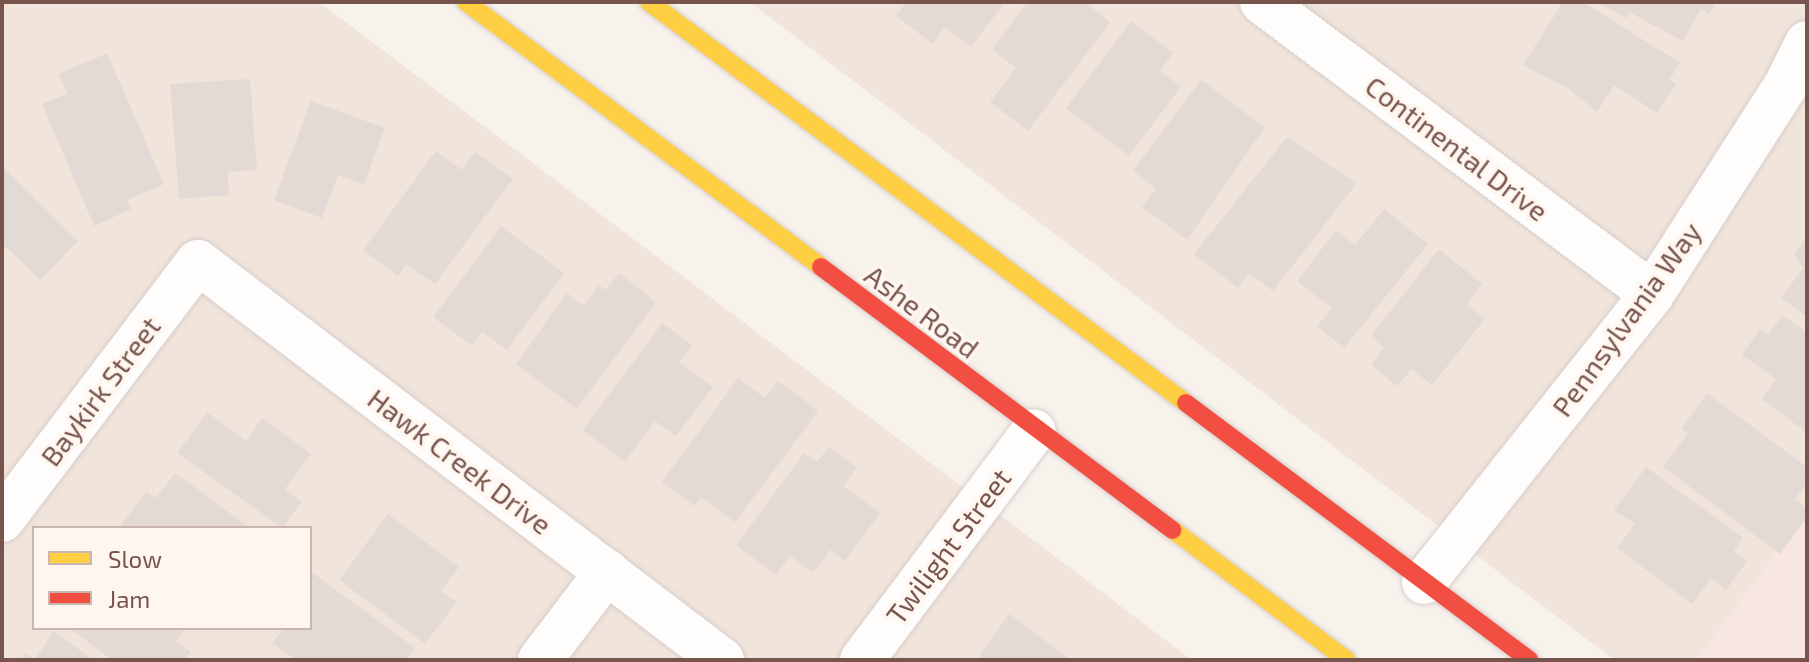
<!DOCTYPE html>
<style>
body{margin:0}
#map{position:relative;width:1809px;height:662px;overflow:hidden;background:#f8f2ed;font-family:"Exo 2",sans-serif}
div>[style]{position:absolute}
[style*='--x']{left:calc(var(--x)*1px);top:calc(var(--y)*1px);width:calc(var(--w)*1px);rotate:calc(var(--a)*1deg)}
.residential>*{inset:0;background:#f1e4db}
.commercial>*{inset:0;background:#f7e6e1}
.building>*{inset:0;background:#e4dad5}
.roads{filter:drop-shadow(0 0 2px #d7ceca) drop-shadow(0 0 2px #d7ceca)}
.street>*{height:44px;margin:-22px;padding:0 22px;transform-origin:22px;border-radius:22px;background:#fefdfc}
.slow>*{height:18px;margin:-9px;padding:0 9px;transform-origin:9px;border-radius:9px;background:#ffcf43}
.jam>*{height:18px;margin:-9px;padding:0 9px;transform-origin:9px;border-radius:9px;background:#f24e42}
span{translate:-50% -50%;white-space:nowrap;text-align:center;line-height:1.15;-webkit-text-stroke:7px #fff6f0;paint-order:stroke}
.street-label{font-size:28px;color:#77554d}
.frame{position:absolute;inset:0;border:4px solid #77554d;pointer-events:none}
.legend{position:absolute;left:32px;top:526px;width:280px;height:104px;box-sizing:border-box;background:#fff6f0;border:2px solid #c9b6af;margin:0;padding:10px 14px;list-style:none;font-size:24px;color:#77554d}
.legend li{display:flex;align-items:center;gap:16px;height:40px}
.legend b{width:40px;border:2px solid #c9b6af}
</style>
<div id="map">
<div class="residential">
<div style="clip-path:polygon(evenodd,2px 2px,319px 2px,1192px 660px,2px 660px,2px 2px,34px 528px,310px 528px,310px 628px,34px 628px,34px 528px)"></div>
<div style="clip-path:polygon(750px 2px,1807px 2px,1807px 512px,1696px 660px,1614px 660px)"></div>
</div>
<div class="commercial">
<div style="clip-path:polygon(1807px 512px,1807px 660px,1696px 660px)"></div>
</div>
<div class="building">
<div style="clip-path:polygon(906px 2px,1005px 2px,971px 47px,945px 27px,933px 44px,896px 16px)"></div>
<div style="clip-path:polygon(1028px 2px,1084px 2px,1110px 22px,1028px 131px,990px 102px,1016px 68px,992px 50px)"></div>
<div style="clip-path:polygon(1563px 2px,1583px 2px,1680px 63px,1669px 80px,1676px 84px,1657px 113px,1614px 85px,1597px 112px,1568px 88px,1523px 65px)"></div>
<div style="clip-path:polygon(1597px 2px,1716px 2px,1709px 14px,1701px 9px,1683px 41px,1629px 12px,1626px 18px)"></div>
<div style="clip-path:polygon(1131px 21px,1173px 53px,1160px 71px,1181px 87px,1129px 156px,1066px 108px)"></div>
<div style="clip-path:polygon(107px 53px,164px 184px,127px 200px,131px 209px,94px 226px,42px 104px,67px 94px,59px 74px)"></div>
<div style="clip-path:polygon(250px 79px,257px 170px,228px 172px,229px 195px,179px 199px,170px 84px)"></div>
<div style="clip-path:polygon(1201px 80px,1265px 127px,1187px 240px,1142px 207px,1156px 189px,1133px 171px)"></div>
<div style="clip-path:polygon(311px 101px,385px 128px,364px 184px,338px 175px,322px 218px,274px 200px)"></div>
<div style="clip-path:polygon(1287px 137px,1357px 183px,1273px 291px,1249px 273px,1238px 288px,1194px 254px)"></div>
<div style="clip-path:polygon(436px 151px,462px 170px,475px 152px,513px 179px,435px 284px,406px 264px,398px 276px,363px 250px)"></div>
<div style="clip-path:polygon(2px 166px,78px 241px,40px 280px,5px 246px,2px 249px)"></div>
<div style="clip-path:polygon(1384px 209px,1428px 244px,1344px 348px,1317px 326px,1332px 308px,1297px 281px,1336px 230px,1355px 245px)"></div>
<div style="clip-path:polygon(501px 226px,564px 273px,507px 350px,482px 332px,472px 346px,433px 317px)"></div>
<div style="clip-path:polygon(1807px 237px,1807px 317px,1781px 298px,1803px 268px,1794px 254px)"></div>
<div style="clip-path:polygon(1439px 249px,1482px 284px,1467px 304px,1485px 319px,1432px 385px,1412px 369px,1397px 386px,1371px 365px,1384px 347px,1371px 336px)"></div>
<div style="clip-path:polygon(619px 273px,656px 302px,577px 409px,516px 364px,567px 293px,584px 306px,599px 285px,606px 290px)"></div>
<div style="clip-path:polygon(1783px 315px,1807px 333px,1807px 433px,1762px 399px,1776px 379px,1742px 355px,1760px 329px,1768px 335px)"></div>
<div style="clip-path:polygon(662px 323px,692px 345px,679px 362px,713px 387px,676px 436px,655px 421px,625px 462px,583px 430px)"></div>
<div style="clip-path:polygon(738px 378px,765px 398px,778px 381px,818px 411px,735px 522px,701px 497px,694px 506px,662px 482px)"></div>
<div style="clip-path:polygon(1707px 393px,1807px 467px,1807px 483px,1795px 499px,1807px 509px,1807px 518px,1780px 554px,1663px 467px,1688px 434px,1681px 429px)"></div>
<div style="clip-path:polygon(207px 412px,246px 441px,262px 418px,311px 454px,285px 489px,302px 502px,282px 528px,177px 453px)"></div>
<div style="clip-path:polygon(829px 447px,857px 468px,843px 486px,880px 513px,845px 561px,830px 550px,813px 573px,790px 556px,776px 575px,736px 545px,804px 453px,817px 462px)"></div>
<div style="clip-path:polygon(1646px 467px,1743px 538px,1734px 551px,1747px 561px,1726px 590px,1711px 578px,1692px 604px,1617px 548px,1635px 524px,1614px 510px)"></div>
<div style="clip-path:polygon(175px 473px,250px 528px,119px 528px,146px 491px,156px 498px)"></div>
<div style="clip-path:polygon(388px 514px,459px 567px,441px 591px,457px 602px,425px 644px,339px 580px)"></div>
<div style="clip-path:polygon(310px 571px,415px 648px,406px 660px,296px 660px,272px 643px,284px 628px,310px 628px)"></div>
<div style="clip-path:polygon(1009px 614px,1071px 660px,976px 660px)"></div>
<div style="clip-path:polygon(69px 628px,185px 628px,176px 641px,191px 652px,185px 660px,112px 660px)"></div>
<div style="clip-path:polygon(54px 631px,93px 660px,20px 660px,26px 653px,35px 659px)"></div>
</div>
<div class="roads">
<div class="street">
<div style="--x:1262;--y:2;--w:487;--a:36.8"></div>
<div style="--x:2;--y:520;--w:324;--a:-52.8"></div>
<div style="--x:198;--y:262;--w:658;--a:37.22"></div>
<div style="--x:1424;--y:582;--w:367;--a:-51.6"></div>
<div style="--x:1652;--y:294;--w:246;--a:-57.3"></div>
<div style="--x:1785;--y:87;--w:49;--a:-63.4"></div>
<div style="--x:540;--y:660;--w:111;--a:-52.7"></div>
<div style="--x:862;--y:660;--w:286;--a:-53.1"></div>
</div>
<div class="slow">
<div style="--x:466;--y:2;--w:443;--a:36.7"></div>
<div style="--x:649;--y:2;--w:670;--a:36.75"></div>
<div style="--x:1173;--y:530;--w:217;--a:36.8"></div>
</div>
<div class="jam">
<div style="--x:821;--y:267;--w:439;--a:36.8"></div>
<div style="--x:1186;--y:403;--w:429;--a:36.8"></div>
</div>
</div>
<div class="street-label">
<span style="left:1457px;top:148px;rotate:37deg">Continental Drive</span>
<span style="left:922px;top:311px;rotate:37deg">Ashe Road</span>
<span style="left:1626px;top:319px;rotate:-54deg">Pennsylvania Way</span>
<span style="left:100px;top:391px;rotate:-53deg">Baykirk Street</span>
<span style="left:460px;top:461px;rotate:37deg">Hawk Creek Drive</span>
<span style="left:948px;top:546px;rotate:-53deg">Twilight Street</span>
</div>
<div class="frame"></div>
<ul class="legend">
<li><b style="height:10px;background:#ffcf43"></b>Slow</li>
<li><b style="height:10px;background:#f24e42"></b>Jam</li>
</ul>
</div>
